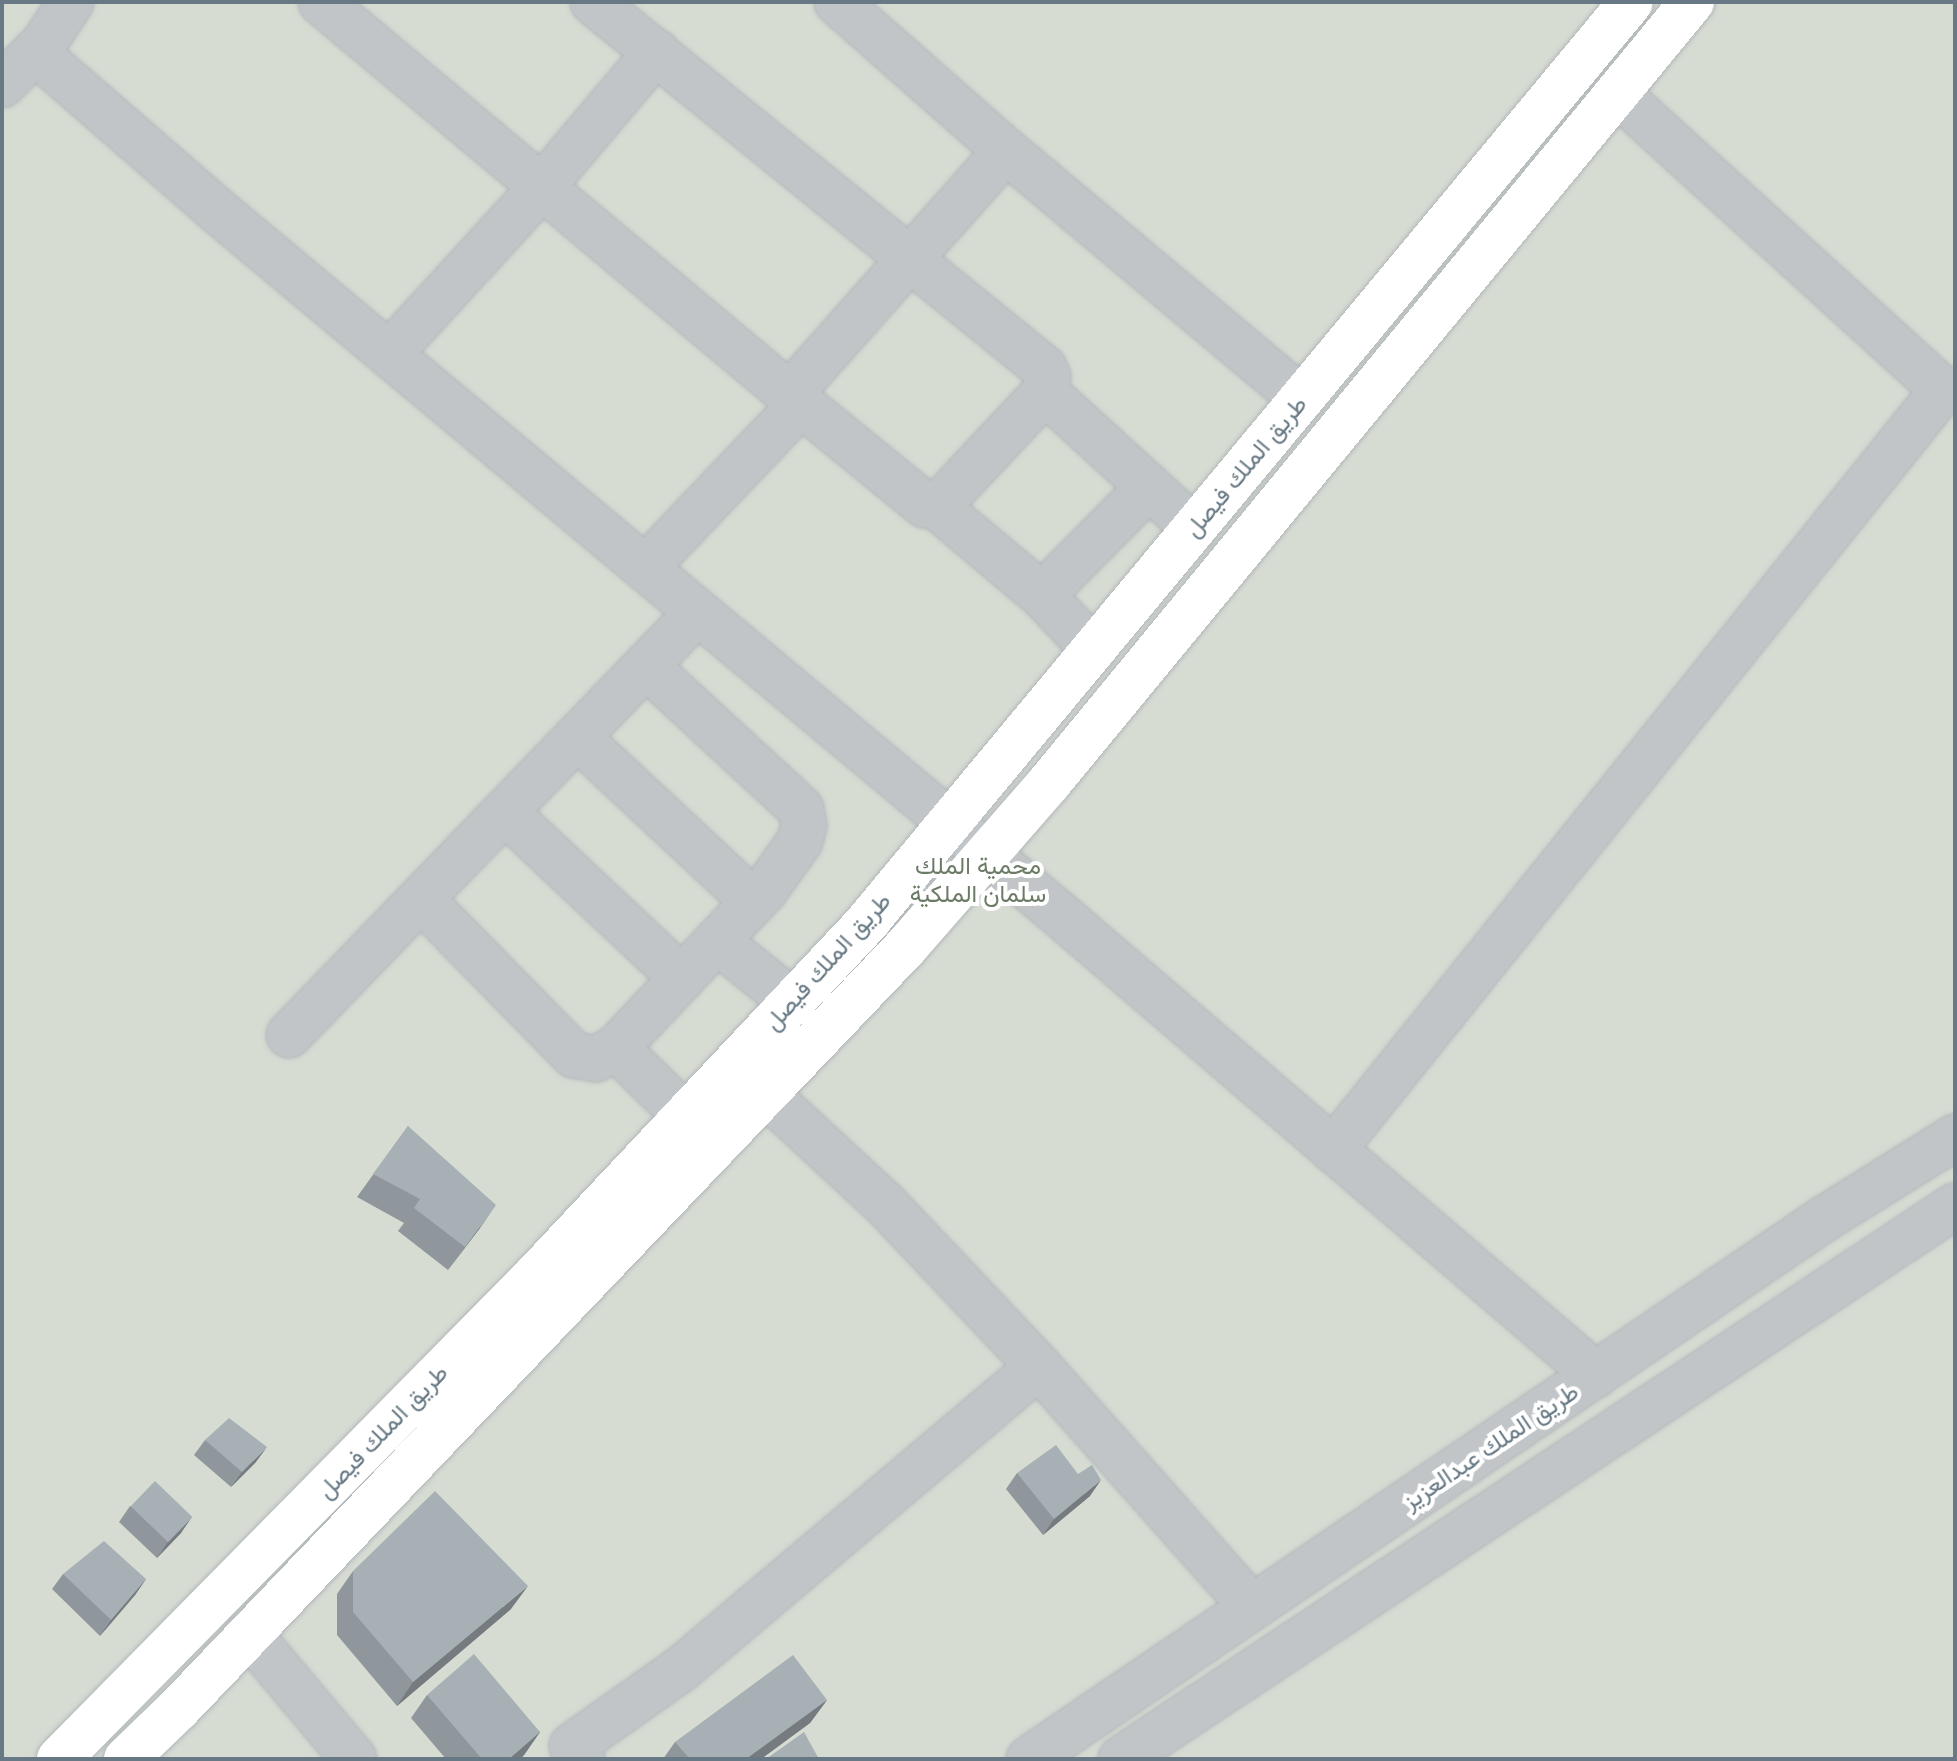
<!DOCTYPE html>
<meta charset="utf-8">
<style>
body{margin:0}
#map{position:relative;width:1957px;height:1761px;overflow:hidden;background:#f7f7f4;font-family:"Nunito Sans",Vazirmatn,sans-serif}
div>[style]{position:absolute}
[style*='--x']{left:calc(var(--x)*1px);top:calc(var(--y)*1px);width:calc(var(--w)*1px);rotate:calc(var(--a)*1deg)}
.green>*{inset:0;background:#d7dcd3;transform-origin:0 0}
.roads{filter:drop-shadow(0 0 2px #b2b7bb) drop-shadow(0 0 2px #b2b7bb)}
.minor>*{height:44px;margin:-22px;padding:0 22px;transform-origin:22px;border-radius:22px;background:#c1c5c8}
.major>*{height:44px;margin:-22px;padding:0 22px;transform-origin:22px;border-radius:22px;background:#fff}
.wall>*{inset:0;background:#90979c}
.shaded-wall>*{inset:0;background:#757b7f}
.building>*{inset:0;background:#a7b0b5;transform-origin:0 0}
span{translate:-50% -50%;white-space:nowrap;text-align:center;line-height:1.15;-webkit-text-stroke:8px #fff;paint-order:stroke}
.street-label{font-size:24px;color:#677984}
.park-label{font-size:24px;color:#6b7b66}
.frame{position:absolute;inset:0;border:4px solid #677984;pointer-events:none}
</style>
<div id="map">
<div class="green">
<div style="left:2px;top:2px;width:1953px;height:1757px"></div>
</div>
<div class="roads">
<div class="minor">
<div style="--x:321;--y:2;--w:626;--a:39.95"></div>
<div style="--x:801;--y:404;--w:160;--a:39.2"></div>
<div style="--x:925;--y:505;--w:12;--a:9"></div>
<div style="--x:937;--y:507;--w:158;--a:-46.8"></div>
<div style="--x:1045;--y:392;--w:15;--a:-79"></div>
<div style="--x:1048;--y:377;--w:10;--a:-114"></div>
<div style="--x:1044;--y:368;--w:581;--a:-140.94"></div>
<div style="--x:837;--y:2;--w:222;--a:41.4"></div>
<div style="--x:1004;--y:149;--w:389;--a:40"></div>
<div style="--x:35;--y:52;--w:236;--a:41"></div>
<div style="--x:213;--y:207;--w:1101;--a:39.88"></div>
<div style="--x:1058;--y:913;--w:709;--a:40.65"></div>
<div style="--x:2;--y:85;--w:59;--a:-45"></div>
<div style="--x:44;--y:43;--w:49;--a:-56.6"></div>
<div style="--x:389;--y:354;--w:226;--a:-47.5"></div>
<div style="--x:542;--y:187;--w:177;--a:-49.8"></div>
<div style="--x:1045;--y:392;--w:203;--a:42.4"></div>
<div style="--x:790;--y:394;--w:325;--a:-48.4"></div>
<div style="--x:937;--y:507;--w:137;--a:40"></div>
<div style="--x:645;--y:568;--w:226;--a:-46.4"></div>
<div style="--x:1094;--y:650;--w:76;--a:-133.4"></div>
<div style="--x:1042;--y:595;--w:152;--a:-45.3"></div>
<div style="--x:577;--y:737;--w:242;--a:43"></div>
<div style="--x:505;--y:812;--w:243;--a:43.2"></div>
<div style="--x:421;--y:899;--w:219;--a:45.6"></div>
<div style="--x:574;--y:1055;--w:22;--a:10"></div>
<div style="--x:596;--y:1059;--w:23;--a:-29"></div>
<div style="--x:616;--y:1048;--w:217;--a:-46.7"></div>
<div style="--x:765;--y:890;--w:60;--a:-54.5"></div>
<div style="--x:800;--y:841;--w:16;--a:-76"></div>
<div style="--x:804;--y:825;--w:16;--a:-101"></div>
<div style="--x:801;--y:809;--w:211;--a:-137.3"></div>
<div style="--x:717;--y:941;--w:97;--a:38.8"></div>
<div style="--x:289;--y:1035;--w:588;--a:-45.96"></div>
<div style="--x:616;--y:1048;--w:98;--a:44.2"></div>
<div style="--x:766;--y:1094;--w:163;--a:42.8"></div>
<div style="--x:886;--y:1205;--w:223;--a:46.6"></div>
<div style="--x:1039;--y:1367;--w:321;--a:48.4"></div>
<div style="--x:1333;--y:1150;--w:975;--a:-51.25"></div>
<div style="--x:1943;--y:390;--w:442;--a:-137.7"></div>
<div style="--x:249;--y:1634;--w:163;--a:50"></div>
<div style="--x:582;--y:1759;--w:16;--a:-128"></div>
<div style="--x:572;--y:1746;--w:133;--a:-35.2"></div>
<div style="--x:681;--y:1669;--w:468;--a:-40.2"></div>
<div style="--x:1029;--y:1759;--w:961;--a:-34.19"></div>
<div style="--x:1824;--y:1219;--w:155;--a:-32"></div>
<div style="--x:1121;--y:1759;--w:1001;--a:-33.55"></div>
</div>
<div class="major">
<div style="--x:59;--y:1759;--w:680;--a:-45.42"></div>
<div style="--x:536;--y:1275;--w:485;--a:-46.8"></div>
<div style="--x:868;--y:921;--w:1194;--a:-50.3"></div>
<div style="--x:126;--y:1759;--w:74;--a:-43.9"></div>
<div style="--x:179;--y:1708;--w:1052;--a:-46.31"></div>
<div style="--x:906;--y:947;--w:218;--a:-48.9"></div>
<div style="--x:1049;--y:783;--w:1012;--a:-50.54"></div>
</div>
</div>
<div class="wall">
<div style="clip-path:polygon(408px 1126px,480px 1228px,448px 1270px,398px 1231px,404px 1223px,357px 1197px)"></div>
<div style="clip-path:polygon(205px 1440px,256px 1462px,231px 1487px,194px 1455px)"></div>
<div style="clip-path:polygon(1017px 1473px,1090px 1496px,1043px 1535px,1006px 1489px)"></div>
<div style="clip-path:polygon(130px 1506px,181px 1533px,157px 1558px,119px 1522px)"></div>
<div style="clip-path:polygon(353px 1571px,511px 1609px,397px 1706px,337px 1635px,337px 1594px)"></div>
<div style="clip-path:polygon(63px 1574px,146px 1579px,135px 1595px,100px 1636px,52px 1589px)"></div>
<div style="clip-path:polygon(427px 1695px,540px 1732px,524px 1755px,520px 1759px,446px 1759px,411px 1718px)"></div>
<div style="clip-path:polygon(827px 1700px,810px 1723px,761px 1759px,663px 1759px,675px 1742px)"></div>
</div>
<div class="shaded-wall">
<div style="clip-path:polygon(496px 1205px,480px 1228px,448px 1270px,465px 1247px)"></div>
<div style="clip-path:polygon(267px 1447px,256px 1462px,231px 1487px,242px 1472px)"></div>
<div style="clip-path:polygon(1101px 1480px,1090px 1496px,1043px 1535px,1054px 1519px)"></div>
<div style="clip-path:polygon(192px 1517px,181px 1533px,157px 1558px,168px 1542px)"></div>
<div style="clip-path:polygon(146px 1579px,135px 1595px,100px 1636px,111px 1620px)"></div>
<div style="clip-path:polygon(528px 1586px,511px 1609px,397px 1706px,413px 1682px)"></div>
<div style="clip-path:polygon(827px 1700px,810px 1723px,761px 1759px,746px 1759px)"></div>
<div style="clip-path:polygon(540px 1732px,524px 1755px,520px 1759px,509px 1759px)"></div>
</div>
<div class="building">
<div style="clip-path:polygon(408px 1126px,496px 1205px,465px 1247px,414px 1208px,420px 1199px,373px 1174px)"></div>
<div style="clip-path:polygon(229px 1418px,267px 1447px,242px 1472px,205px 1440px)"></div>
<div style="clip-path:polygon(1056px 1445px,1078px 1474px,1092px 1465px,1101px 1480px,1054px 1519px,1017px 1473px)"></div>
<div style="left:155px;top:1481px;width:52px;height:35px;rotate:44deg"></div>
<div style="clip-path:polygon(435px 1491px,528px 1586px,413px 1682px,353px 1612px,353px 1571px)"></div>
<div style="clip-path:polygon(104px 1541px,146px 1579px,111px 1620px,63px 1574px)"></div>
<div style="clip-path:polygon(474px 1654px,540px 1732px,509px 1759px,482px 1759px,427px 1695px)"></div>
<div style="clip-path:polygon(793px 1655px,827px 1700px,746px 1759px,690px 1759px,675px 1742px)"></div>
<div style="clip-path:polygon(804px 1732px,819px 1759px,766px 1759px)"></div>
</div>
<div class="street-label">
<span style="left:1246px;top:467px;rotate:-50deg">طريق الملك فيصل</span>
<span style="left:828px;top:962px;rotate:-48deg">طريق الملك فيصل</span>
<span style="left:383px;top:1432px;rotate:-46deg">طريق الملك فيصل</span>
<span style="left:1491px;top:1447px;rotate:-34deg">طريق الملك عبدالعزيز</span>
</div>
<div class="park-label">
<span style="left:978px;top:881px">محمية الملك<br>سلمان الملكية</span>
</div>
<div class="frame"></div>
</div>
